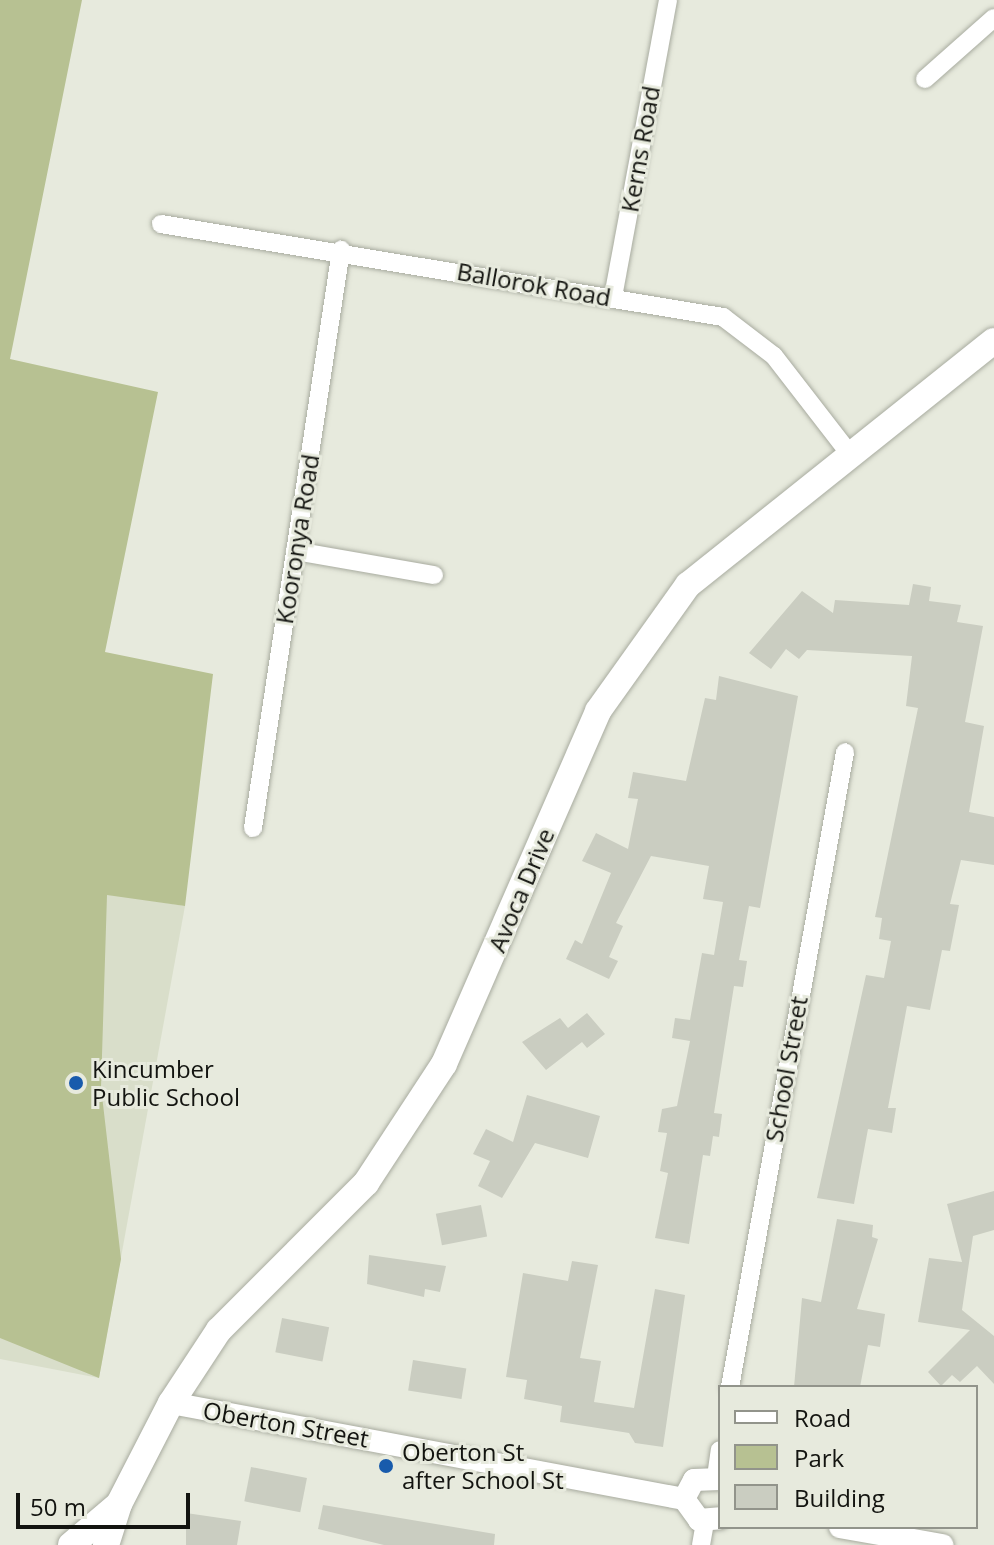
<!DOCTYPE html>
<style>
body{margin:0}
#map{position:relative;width:994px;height:1545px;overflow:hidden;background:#e7eadd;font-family:"Open Sans",sans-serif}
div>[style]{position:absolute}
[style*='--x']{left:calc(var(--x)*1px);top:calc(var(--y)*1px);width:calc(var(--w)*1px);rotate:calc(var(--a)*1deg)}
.built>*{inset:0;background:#d9deca}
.green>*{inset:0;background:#b7c192}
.building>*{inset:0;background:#cacdc1;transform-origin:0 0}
.roads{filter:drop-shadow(0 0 2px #a8ab9f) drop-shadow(0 0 2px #a8ab9f)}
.minor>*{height:18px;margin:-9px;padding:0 9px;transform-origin:9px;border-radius:9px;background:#fff}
.tertiary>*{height:22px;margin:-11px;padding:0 11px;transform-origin:11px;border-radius:11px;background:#fff}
.secondary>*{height:26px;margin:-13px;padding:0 13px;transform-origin:13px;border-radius:13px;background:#fff}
.dots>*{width:22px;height:22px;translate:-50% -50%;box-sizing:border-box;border:4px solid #e7eadd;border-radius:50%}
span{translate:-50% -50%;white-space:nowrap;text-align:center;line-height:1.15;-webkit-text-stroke:6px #e7eadd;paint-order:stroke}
.street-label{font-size:24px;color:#131410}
.poi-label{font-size:24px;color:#131410}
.left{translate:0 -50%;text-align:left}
.legend{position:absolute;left:718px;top:1385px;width:260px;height:144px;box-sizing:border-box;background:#e7eadd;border:2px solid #92948b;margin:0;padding:10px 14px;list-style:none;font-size:24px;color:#131410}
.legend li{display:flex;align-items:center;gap:16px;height:40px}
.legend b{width:40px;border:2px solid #92948b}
.scale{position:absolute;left:16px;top:1493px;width:174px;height:36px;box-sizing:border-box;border:4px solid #131410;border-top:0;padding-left:10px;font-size:24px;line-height:28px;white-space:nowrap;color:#131410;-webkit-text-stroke:6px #e7eadd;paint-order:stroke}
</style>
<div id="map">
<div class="built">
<div style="clip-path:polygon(0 877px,185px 906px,99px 1378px,0 1359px)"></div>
</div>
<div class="green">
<div style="clip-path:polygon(0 0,82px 0,10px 359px,158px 392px,105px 652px,213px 674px,185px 906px,107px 895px,101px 1087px,121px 1259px,99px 1378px,0 1338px)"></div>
</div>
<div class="building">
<div style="clip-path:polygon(913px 584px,931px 587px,929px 601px,961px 605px,957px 622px,983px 626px,965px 722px,984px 726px,969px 812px,994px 817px,994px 865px,961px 860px,950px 904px,959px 905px,950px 951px,942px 950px,930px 1010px,907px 1006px,888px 1108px,896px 1108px,892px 1133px,868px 1129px,854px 1204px,817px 1198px,866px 975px,884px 978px,891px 941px,879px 939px,882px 918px,875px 917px,918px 708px,906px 706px,912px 656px,807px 650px,799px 659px,786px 649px,771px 669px,749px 653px,802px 591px,833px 613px,835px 600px,909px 605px)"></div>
<div style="clip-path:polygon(719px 676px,798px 696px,760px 908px,749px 906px,739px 960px,747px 961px,743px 987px,734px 986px,714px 1113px,722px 1114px,719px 1137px,713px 1136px,710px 1156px,703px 1155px,689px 1244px,655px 1238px,668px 1173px,660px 1171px,667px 1133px,658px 1132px,662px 1109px,677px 1106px,690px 1041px,672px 1038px,675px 1018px,690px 1020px,702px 953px,714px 955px,723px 902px,703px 899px,709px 866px,651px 856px,616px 923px,623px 926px,609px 957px,618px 961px,609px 979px,566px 959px,575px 940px,582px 944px,611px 873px,582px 861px,596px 833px,628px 849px,638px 799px,628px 798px,633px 772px,686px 781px,705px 698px,716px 700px)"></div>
<div style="clip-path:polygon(587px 1013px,605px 1034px,587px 1048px,582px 1042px,546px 1070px,522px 1042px,560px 1018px,568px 1028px)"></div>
<div style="clip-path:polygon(527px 1095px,600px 1116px,588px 1158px,535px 1143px,502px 1198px,478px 1186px,490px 1161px,473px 1154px,486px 1129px,513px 1142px)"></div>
<div style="clip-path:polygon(994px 1191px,994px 1230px,973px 1236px,962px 1310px,994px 1336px,994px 1384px,977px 1366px,960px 1382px,952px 1375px,941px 1386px,928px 1372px,970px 1330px,918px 1322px,929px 1258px,962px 1262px,947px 1204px)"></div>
<div style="left:481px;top:1205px;width:32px;height:46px;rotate:79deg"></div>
<div style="clip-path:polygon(837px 1219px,873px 1225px,872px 1237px,878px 1239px,857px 1309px,885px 1314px,880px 1347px,868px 1345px,860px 1387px,794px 1387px,802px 1298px,821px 1302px)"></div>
<div style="clip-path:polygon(369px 1255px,446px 1266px,440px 1292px,425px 1289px,424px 1297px,367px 1284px)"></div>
<div style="clip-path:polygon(572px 1261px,598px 1265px,580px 1358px,601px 1361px,594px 1402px,634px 1408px,655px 1289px,685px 1295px,663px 1447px,635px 1443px,629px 1433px,560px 1422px,562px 1406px,524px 1399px,527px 1380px,506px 1377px,523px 1273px,568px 1281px)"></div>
<div style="left:282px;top:1318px;width:48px;height:35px;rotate:11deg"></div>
<div style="left:413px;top:1360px;width:54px;height:31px;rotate:9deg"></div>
<div style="left:251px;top:1467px;width:57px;height:35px;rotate:11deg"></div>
<div style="clip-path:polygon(323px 1505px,495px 1534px,494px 1545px,384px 1545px,318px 1529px)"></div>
<div style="clip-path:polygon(186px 1513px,241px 1521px,237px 1545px,186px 1545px)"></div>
</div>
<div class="roads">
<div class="minor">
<div style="--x:925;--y:79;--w:92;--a:-41.5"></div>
<div style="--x:161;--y:224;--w:570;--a:9.4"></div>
<div style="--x:723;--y:317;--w:64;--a:37.4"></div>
<div style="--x:774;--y:356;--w:123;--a:52.3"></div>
<div style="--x:613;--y:297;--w:302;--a:-79.5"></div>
<div style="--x:295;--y:551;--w:141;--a:9.8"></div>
<div style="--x:253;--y:828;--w:585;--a:-81.34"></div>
<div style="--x:730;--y:1387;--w:645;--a:-79.73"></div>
<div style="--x:716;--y:1477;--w:27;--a:-82"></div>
<div style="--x:701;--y:1545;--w:23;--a:-80"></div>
</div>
<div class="tertiary">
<div style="--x:171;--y:1403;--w:522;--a:10.6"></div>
<div style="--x:720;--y:1479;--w:26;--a:178"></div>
<div style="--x:694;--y:1480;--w:21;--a:118"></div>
<div style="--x:684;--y:1499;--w:26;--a:54"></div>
<div style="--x:699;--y:1520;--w:21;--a:-5"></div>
<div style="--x:840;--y:1527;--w:104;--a:10"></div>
</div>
<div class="secondary">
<div style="--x:71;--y:1545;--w:63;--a:-40.5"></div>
<div style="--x:106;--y:1545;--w:43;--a:-72.4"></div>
<div style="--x:119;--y:1504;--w:114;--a:-62.8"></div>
<div style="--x:171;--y:1403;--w:87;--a:-56.7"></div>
<div style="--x:219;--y:1330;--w:208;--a:-45"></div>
<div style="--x:366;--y:1183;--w:142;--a:-56.8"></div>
<div style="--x:444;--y:1064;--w:385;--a:-66.4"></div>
<div style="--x:598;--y:711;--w:155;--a:-54.5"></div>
<div style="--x:688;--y:585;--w:391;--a:-38.6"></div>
</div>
</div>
<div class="dots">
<div style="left:76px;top:1083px;background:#185bac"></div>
<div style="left:386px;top:1466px;background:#185bac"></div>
</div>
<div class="street-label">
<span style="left:640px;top:149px;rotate:-80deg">Kerns Road</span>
<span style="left:534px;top:284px;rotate:10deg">Ballorok Road</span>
<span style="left:297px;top:539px;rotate:-81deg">Kooronya Road</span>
<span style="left:521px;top:890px;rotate:-67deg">Avoca Drive</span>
<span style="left:786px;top:1069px;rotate:-80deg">School Street</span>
<span style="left:286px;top:1424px;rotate:10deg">Oberton Street</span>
</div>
<div class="poi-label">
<span class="left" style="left:92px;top:1083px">Kincumber<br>Public School</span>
<span class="left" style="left:402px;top:1466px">Oberton St<br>after School St</span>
</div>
<ul class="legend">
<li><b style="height:10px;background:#fff"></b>Road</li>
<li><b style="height:22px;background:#b7c192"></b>Park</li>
<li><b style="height:22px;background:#cacdc1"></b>Building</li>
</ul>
<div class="scale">50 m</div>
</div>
